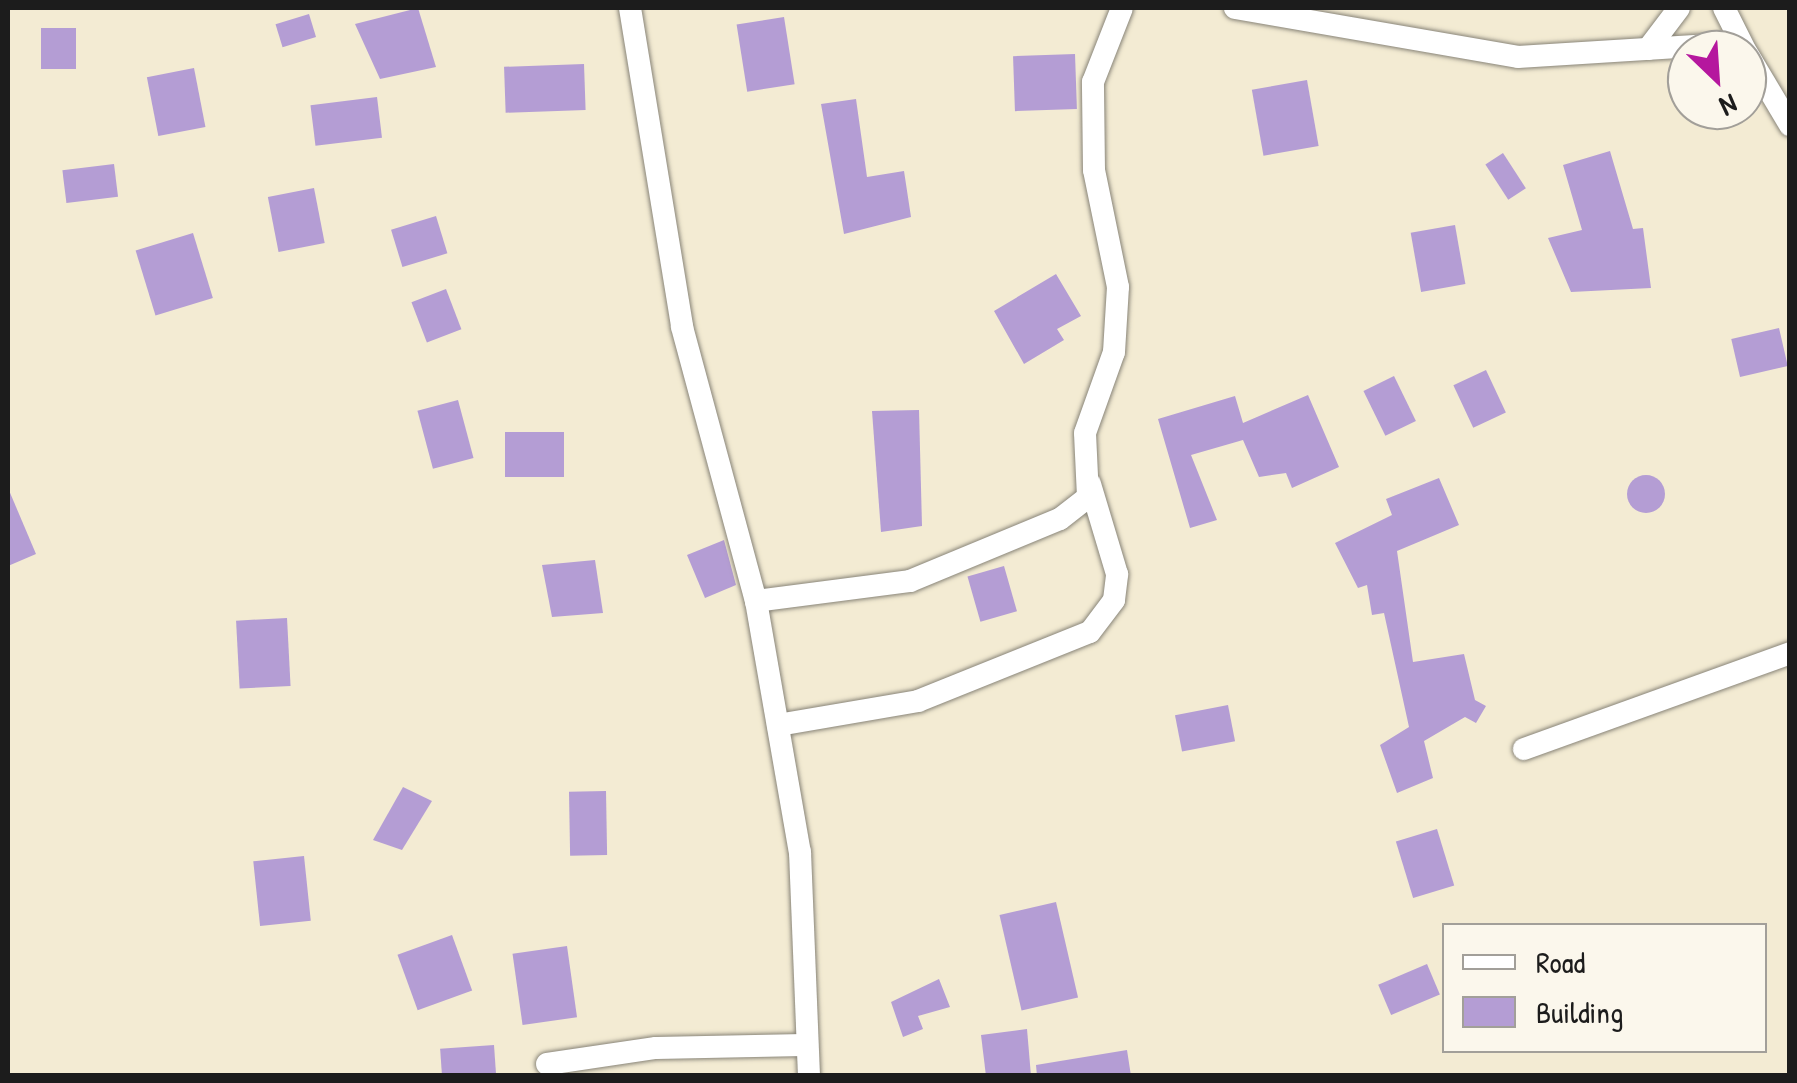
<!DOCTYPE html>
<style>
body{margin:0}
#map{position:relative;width:1797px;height:1083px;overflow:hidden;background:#f3ebd3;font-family:"Patrick Hand",sans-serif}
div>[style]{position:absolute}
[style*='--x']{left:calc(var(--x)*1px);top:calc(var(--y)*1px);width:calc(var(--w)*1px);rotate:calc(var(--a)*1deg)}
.building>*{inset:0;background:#b49dd4;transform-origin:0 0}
.round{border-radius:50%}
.roads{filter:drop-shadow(0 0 2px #888478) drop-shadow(0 0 2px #888478)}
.minor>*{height:22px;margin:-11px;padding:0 11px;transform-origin:11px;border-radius:11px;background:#fff}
span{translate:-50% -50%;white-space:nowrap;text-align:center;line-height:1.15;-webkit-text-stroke:9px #fbf7ec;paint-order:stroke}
.frame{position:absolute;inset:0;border:10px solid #1c1c1c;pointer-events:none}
.legend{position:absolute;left:1442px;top:923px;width:325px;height:130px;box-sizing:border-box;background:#fbf7ec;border:2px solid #a29f99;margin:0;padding:12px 18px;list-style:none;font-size:30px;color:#1c1c1c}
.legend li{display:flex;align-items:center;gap:20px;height:50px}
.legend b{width:50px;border:2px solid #a29f99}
.north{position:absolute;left:1667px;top:30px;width:100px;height:100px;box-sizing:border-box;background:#fbf7ec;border:2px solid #a29f99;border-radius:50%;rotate:155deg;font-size:28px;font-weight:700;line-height:40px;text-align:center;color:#1c1c1c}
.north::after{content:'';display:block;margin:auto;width:35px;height:45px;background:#b5179e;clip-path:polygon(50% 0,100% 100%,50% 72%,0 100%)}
</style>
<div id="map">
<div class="building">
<div style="clip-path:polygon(418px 8px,436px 67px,380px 79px,355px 24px)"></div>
<div style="left:309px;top:14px;width:24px;height:35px;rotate:73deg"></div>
<div style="left:784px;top:17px;width:68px;height:48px;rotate:81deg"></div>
<div style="left:41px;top:28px;width:35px;height:41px"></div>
<div style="left:1075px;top:54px;width:55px;height:62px;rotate:88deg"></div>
<div style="left:584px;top:64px;width:46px;height:80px;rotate:88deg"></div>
<div style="left:194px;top:68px;width:60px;height:48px;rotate:79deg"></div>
<div style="left:1307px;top:80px;width:67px;height:56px;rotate:80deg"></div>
<div style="left:377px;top:97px;width:41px;height:67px;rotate:83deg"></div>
<div style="clip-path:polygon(856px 99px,867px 177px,904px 171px,911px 217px,844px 234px,821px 104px)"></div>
<div style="clip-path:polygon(1610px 151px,1633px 229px,1643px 228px,1651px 288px,1571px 292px,1548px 238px,1582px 230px,1563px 165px)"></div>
<div style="left:1503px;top:153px;width:42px;height:21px;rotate:57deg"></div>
<div style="left:114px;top:164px;width:33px;height:52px;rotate:83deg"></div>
<div style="left:314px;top:188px;width:56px;height:47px;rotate:79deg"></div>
<div style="left:436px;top:216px;width:39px;height:47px;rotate:73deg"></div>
<div style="left:1455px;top:225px;width:60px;height:45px;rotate:80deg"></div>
<div style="left:193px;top:233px;width:68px;height:60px;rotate:73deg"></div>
<div style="clip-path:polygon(1056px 274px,1081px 316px,1057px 329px,1064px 340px,1024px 364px,994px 311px)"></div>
<div style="left:446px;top:289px;width:43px;height:37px;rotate:69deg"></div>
<div style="left:1779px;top:328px;width:39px;height:49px;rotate:77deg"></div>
<div style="left:1486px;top:370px;width:47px;height:36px;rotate:65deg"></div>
<div style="left:1394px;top:376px;width:50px;height:34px;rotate:64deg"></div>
<div style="clip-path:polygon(1308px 395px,1339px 467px,1292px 488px,1286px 473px,1259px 477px,1243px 440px,1191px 455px,1217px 520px,1190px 528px,1158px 419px,1235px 396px,1243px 423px)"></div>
<div style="left:458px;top:400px;width:60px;height:42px;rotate:75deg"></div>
<div style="clip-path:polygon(919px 410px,922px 526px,881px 532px,872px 411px)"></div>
<div style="left:505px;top:432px;width:59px;height:45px"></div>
<div class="round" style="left:1627px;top:475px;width:38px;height:38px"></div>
<div style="clip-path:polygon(1439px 478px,1459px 525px,1397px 551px,1413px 662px,1464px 654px,1475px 700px,1486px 706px,1476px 723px,1465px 717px,1424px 741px,1433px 778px,1397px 793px,1380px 745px,1409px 727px,1384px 613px,1372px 615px,1367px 585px,1358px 588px,1335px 543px,1392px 515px,1386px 499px)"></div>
<div style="clip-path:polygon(8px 488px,36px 554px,8px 566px)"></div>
<div style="clip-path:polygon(724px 540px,736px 585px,705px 598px,687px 555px)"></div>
<div style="clip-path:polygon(595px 560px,603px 613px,552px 617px,542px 565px)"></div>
<div style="left:1004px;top:566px;width:47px;height:38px;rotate:74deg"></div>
<div style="left:287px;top:618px;width:68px;height:51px;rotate:87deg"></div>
<div style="left:1228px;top:705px;width:37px;height:54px;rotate:79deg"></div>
<div style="clip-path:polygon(403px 787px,432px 801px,402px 850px,373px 840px)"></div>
<div style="left:606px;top:791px;width:64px;height:37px;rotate:89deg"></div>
<div style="left:1437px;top:829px;width:59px;height:43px;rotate:73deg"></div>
<div style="left:304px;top:856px;width:65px;height:51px;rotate:84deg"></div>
<div style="left:1056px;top:902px;width:98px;height:58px;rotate:77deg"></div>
<div style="left:452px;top:935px;width:59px;height:58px;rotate:70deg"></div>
<div style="left:567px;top:946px;width:72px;height:55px;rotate:82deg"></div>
<div style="left:1427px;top:964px;width:33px;height:53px;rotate:67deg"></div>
<div style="clip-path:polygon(939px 979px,950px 1007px,918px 1016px,923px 1029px,903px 1037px,891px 1002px)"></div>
<div style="clip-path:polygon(1027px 1029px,1031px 1076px,986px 1076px,981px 1035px)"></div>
<div style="left:494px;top:1045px;width:31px;height:54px;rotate:86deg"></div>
<div style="clip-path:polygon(1127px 1050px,1131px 1076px,1037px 1076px,1036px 1065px)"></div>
</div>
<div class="roads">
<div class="minor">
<div style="--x:630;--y:8;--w:323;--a:80.7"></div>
<div style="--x:682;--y:327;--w:284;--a:74.9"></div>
<div style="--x:756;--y:601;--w:255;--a:80.1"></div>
<div style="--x:800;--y:852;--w:224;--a:87.7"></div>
<div style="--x:1235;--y:8;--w:287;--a:9.8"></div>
<div style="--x:1518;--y:57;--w:223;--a:-3.6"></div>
<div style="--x:1724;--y:8;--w:47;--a:63.4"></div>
<div style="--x:1648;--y:49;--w:51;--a:-52.9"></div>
<div style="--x:1747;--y:53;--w:84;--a:59.2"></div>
<div style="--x:756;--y:601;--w:155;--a:-7.4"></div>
<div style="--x:910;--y:581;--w:162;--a:-22.5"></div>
<div style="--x:1060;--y:519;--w:36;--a:-38"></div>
<div style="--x:1088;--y:497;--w:64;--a:-92.7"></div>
<div style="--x:1085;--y:433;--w:86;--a:-70.3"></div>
<div style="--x:1114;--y:352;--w:65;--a:-86.5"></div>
<div style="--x:1118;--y:287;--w:119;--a:-101.6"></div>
<div style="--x:1094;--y:170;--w:88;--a:-90.7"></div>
<div style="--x:1093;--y:82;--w:79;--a:-68.6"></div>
<div style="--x:778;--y:725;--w:142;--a:-9.7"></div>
<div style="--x:918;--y:701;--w:185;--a:-21.9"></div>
<div style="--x:1090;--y:632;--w:40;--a:-53"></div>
<div style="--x:1114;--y:600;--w:26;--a:-83"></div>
<div style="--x:1117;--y:574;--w:94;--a:-106.7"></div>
<div style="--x:1524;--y:749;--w:283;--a:-19.8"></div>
<div style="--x:547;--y:1064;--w:110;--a:-8.4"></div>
<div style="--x:656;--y:1048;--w:148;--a:-1.2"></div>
</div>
</div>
<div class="frame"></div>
<ul class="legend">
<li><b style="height:12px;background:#fff"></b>Road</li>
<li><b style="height:28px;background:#b49dd4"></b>Building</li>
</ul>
<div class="north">N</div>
</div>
